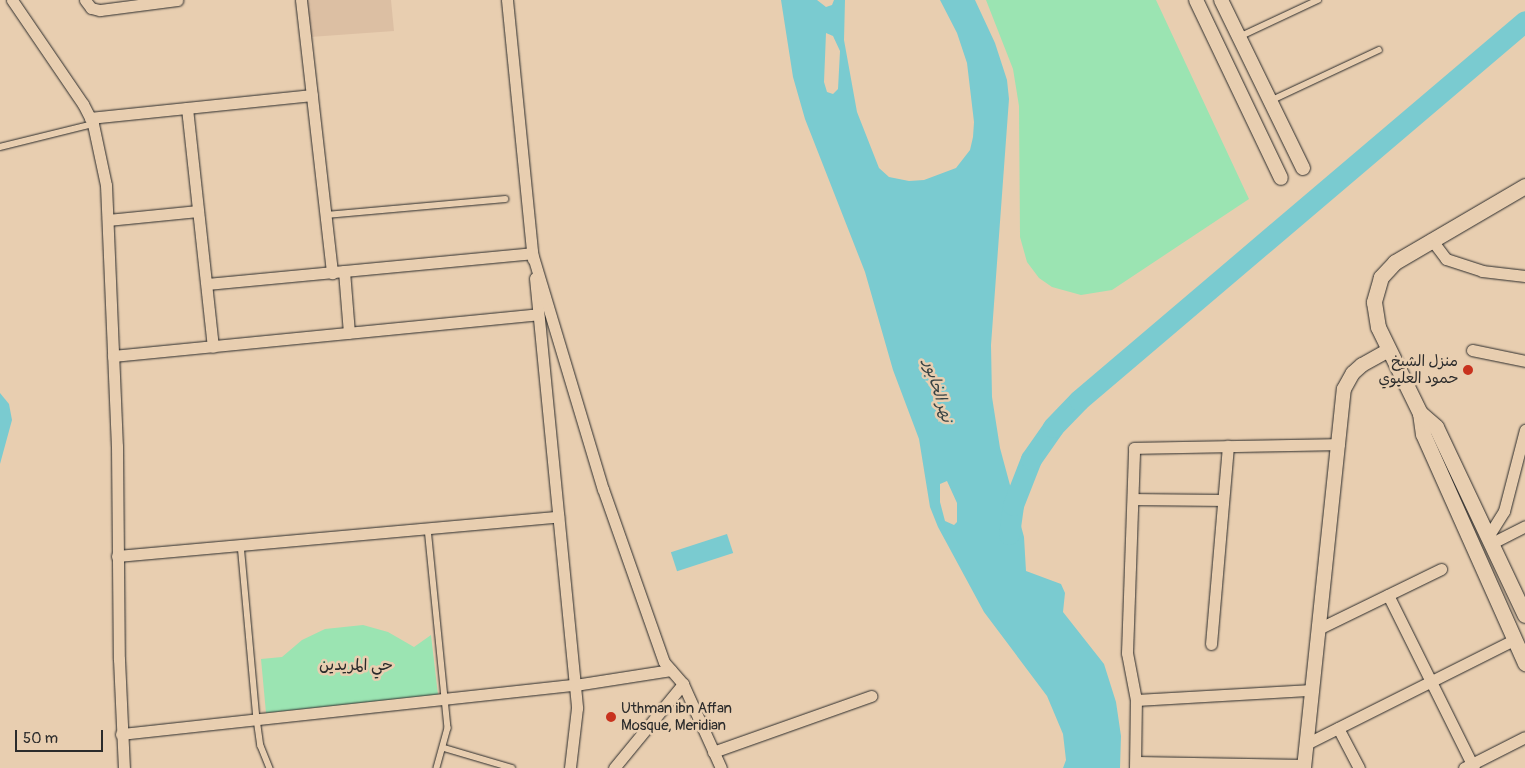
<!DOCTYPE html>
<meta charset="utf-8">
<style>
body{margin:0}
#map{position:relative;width:1525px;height:768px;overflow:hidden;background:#e8ceb0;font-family:Pangolin,"Playpen Sans Arabic",sans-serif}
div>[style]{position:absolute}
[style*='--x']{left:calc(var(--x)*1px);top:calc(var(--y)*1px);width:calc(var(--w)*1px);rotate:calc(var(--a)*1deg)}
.built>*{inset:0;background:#dcbfa3}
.green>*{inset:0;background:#9be4b2}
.water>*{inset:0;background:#7acbd0;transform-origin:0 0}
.river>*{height:21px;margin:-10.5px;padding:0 10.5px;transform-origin:10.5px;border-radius:10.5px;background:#7acbd0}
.roads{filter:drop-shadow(0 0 1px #2b2b2b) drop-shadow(0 0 1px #2b2b2b)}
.service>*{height:5.5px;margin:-2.75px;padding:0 2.75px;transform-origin:2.75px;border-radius:2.75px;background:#e8ceb0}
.minor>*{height:11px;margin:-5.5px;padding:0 5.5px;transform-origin:5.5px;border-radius:5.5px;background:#e8ceb0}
.tertiary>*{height:14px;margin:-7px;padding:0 7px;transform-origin:7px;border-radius:7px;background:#e8ceb0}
.secondary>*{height:15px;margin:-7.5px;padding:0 7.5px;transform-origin:7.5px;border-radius:7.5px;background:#e8ceb0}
.dots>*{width:14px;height:14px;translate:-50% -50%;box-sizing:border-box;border:2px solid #e8ceb0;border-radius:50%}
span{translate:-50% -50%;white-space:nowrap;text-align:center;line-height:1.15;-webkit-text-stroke:5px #e8ceb0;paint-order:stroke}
.poi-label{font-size:15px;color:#2b2b2b}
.right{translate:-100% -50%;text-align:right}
.left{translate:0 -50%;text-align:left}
.water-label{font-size:16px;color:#374344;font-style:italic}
.neighbourhood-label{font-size:16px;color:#2b2b2b}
.scale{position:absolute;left:15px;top:730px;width:88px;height:22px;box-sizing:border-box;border:2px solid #2b2b2b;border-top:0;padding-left:6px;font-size:15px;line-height:18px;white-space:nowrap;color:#2b2b2b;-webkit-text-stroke:4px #e8ceb0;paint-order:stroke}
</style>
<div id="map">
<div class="built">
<div style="clip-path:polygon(307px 0,391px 0,394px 31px,310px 37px)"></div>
</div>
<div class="green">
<div style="clip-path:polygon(986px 0,1156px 0,1249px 199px,1112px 290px,1081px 295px,1052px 287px,1039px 278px,1027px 262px,1020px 237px,1019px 106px,1013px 69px)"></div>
<div style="clip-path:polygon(363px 625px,388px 632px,414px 647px,431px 635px,438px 695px,266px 713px,261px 659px,282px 657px,302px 640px,325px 629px)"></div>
</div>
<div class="water">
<div style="clip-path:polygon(evenodd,781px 0,817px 0,826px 7px,832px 5px,834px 0,845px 0,844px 40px,857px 112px,879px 168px,889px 177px,909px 181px,924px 180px,956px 168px,970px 150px,973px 137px,974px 122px,967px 63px,957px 33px,940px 0,975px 0,995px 43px,1007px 80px,1009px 99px,991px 345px,992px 397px,1000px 448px,1024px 537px,1026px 571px,1061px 584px,1065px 593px,1063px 612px,1104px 664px,1116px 702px,1121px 736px,1120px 768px,1063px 768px,1066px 760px,1063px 734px,1047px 696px,984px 612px,938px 527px,930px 507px,919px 439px,893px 370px,865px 272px,805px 119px,793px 77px,781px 0,826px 33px,833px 36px,840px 51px,838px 89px,833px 94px,827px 92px,824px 82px,826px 33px,781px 0,947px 481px,957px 503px,957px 522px,954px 525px,945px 521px,940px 502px,940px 484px,947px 481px)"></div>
<div style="clip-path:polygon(0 393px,9px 404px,12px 420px,0 464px)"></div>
<div style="left:727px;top:534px;width:20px;height:59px;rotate:72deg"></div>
</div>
<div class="river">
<div style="--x:1009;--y:534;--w:29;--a:-82"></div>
<div style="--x:1013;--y:505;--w:49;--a:-68.6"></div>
<div style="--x:1031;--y:459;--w:39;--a:-55"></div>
<div style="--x:1053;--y:427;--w:37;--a:-46"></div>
<div style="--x:1079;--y:400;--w:585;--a:-40.36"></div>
</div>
<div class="roads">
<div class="service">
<div style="--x:1239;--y:37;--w:87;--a:-25.1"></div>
<div style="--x:1270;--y:101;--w:120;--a:-25.1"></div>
<div style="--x:0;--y:147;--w:96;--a:-13.9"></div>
<div style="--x:326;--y:215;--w:180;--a:-5.1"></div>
<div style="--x:428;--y:528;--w:201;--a:84.3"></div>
<div style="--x:448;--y:728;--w:41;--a:105.4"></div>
<div style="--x:241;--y:544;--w:176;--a:84.8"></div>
<div style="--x:257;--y:719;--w:27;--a:82"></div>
<div style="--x:261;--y:746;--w:24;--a:68"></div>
<div style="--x:444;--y:748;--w:71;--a:16.4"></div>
</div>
<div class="minor">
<div style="--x:12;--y:0;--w:126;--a:55.7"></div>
<div style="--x:83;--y:104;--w:22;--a:63"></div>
<div style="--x:93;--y:124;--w:62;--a:78"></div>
<div style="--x:106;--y:185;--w:261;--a:87.6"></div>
<div style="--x:117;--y:446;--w:213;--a:89.5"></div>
<div style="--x:119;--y:659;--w:109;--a:87.4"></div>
<div style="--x:85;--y:0;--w:10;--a:53"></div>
<div style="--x:91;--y:8;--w:9;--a:13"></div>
<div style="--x:100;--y:10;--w:78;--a:-7.4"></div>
<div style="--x:301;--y:0;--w:275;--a:83.5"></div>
<div style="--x:507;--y:0;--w:260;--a:84.3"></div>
<div style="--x:187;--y:108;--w:240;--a:83.8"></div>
<div style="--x:90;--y:118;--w:223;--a:-5.9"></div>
<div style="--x:108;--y:220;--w:90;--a:-5.7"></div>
<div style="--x:1431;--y:239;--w:25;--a:53"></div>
<div style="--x:1446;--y:259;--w:38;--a:18"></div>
<div style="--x:1482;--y:271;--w:43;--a:6.6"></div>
<div style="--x:344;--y:271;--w:62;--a:85.4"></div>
<div style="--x:535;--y:278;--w:432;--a:84.4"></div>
<div style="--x:577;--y:708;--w:60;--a:96.7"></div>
<div style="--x:207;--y:284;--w:326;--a:-5.4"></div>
<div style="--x:532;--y:253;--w:246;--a:73.3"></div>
<div style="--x:603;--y:489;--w:183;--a:70.6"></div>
<div style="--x:664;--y:662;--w:29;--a:49"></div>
<div style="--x:683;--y:684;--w:92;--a:65.7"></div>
<div style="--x:1472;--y:350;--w:54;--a:11.7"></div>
<div style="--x:113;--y:356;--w:427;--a:-5.6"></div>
<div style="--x:1133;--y:499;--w:89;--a:0.6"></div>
<div style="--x:1489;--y:535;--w:28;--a:-58"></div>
<div style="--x:1504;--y:511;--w:84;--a:-75.5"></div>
<div style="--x:1490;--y:544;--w:39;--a:-27"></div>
<div style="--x:117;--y:556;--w:443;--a:-5.1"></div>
<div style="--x:1388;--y:595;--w:193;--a:63.6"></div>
<div style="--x:1318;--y:629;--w:137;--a:-26"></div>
<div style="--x:1211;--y:644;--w:199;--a:-85.1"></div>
<div style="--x:1136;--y:700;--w:176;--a:-3.3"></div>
<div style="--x:1338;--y:728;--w:45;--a:62.3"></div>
<div style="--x:121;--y:734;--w:457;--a:-6.2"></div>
<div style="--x:575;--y:685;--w:97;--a:-8.9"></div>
<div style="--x:1306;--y:744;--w:233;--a:-26.6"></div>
<div style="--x:713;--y:752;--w:168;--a:-19.5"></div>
<div style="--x:1137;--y:762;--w:167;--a:1"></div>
<div style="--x:614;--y:768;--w:109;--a:-50.6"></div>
<div style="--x:1135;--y:768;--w:68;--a:-89.2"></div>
<div style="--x:1136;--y:700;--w:48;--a:-100.8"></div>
<div style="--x:1127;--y:653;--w:205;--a:-88"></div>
<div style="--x:1134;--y:448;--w:205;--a:-1.1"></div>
<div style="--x:1464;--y:768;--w:68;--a:-26.9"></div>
</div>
<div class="tertiary">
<div style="--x:1196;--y:0;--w:197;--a:64.5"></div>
<div style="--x:1221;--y:0;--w:187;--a:64"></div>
<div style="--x:1304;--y:768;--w:381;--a:-84"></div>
<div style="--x:1344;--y:389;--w:18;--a:-61"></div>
<div style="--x:1353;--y:373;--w:12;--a:-42"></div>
<div style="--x:1362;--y:365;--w:31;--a:-29"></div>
</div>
<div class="secondary">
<div style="--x:1525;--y:186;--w:151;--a:149.7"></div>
<div style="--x:1395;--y:262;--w:21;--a:133"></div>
<div style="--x:1381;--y:277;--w:26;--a:106"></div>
<div style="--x:1374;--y:302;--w:25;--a:81"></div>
<div style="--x:1378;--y:327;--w:96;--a:64"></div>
<div style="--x:1420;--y:413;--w:21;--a:82"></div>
<div style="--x:1423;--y:434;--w:251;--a:66"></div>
<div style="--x:1420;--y:413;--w:21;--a:41"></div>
<div style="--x:1436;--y:427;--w:208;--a:64.7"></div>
</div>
</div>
<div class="dots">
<div style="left:1468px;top:370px;background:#c8321e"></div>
<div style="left:611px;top:717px;background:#c8321e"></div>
</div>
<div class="poi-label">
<span class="right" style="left:1458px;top:370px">منزل الشيخ<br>حمود العليوي</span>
<span class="left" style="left:621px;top:717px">Uthman ibn Affan<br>Mosque, Meridian</span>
</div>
<div class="water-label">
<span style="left:938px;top:391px;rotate:73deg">نهر الخابور</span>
</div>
<div class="neighbourhood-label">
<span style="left:356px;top:665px">حي المريدين</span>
</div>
<div class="scale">50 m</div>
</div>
